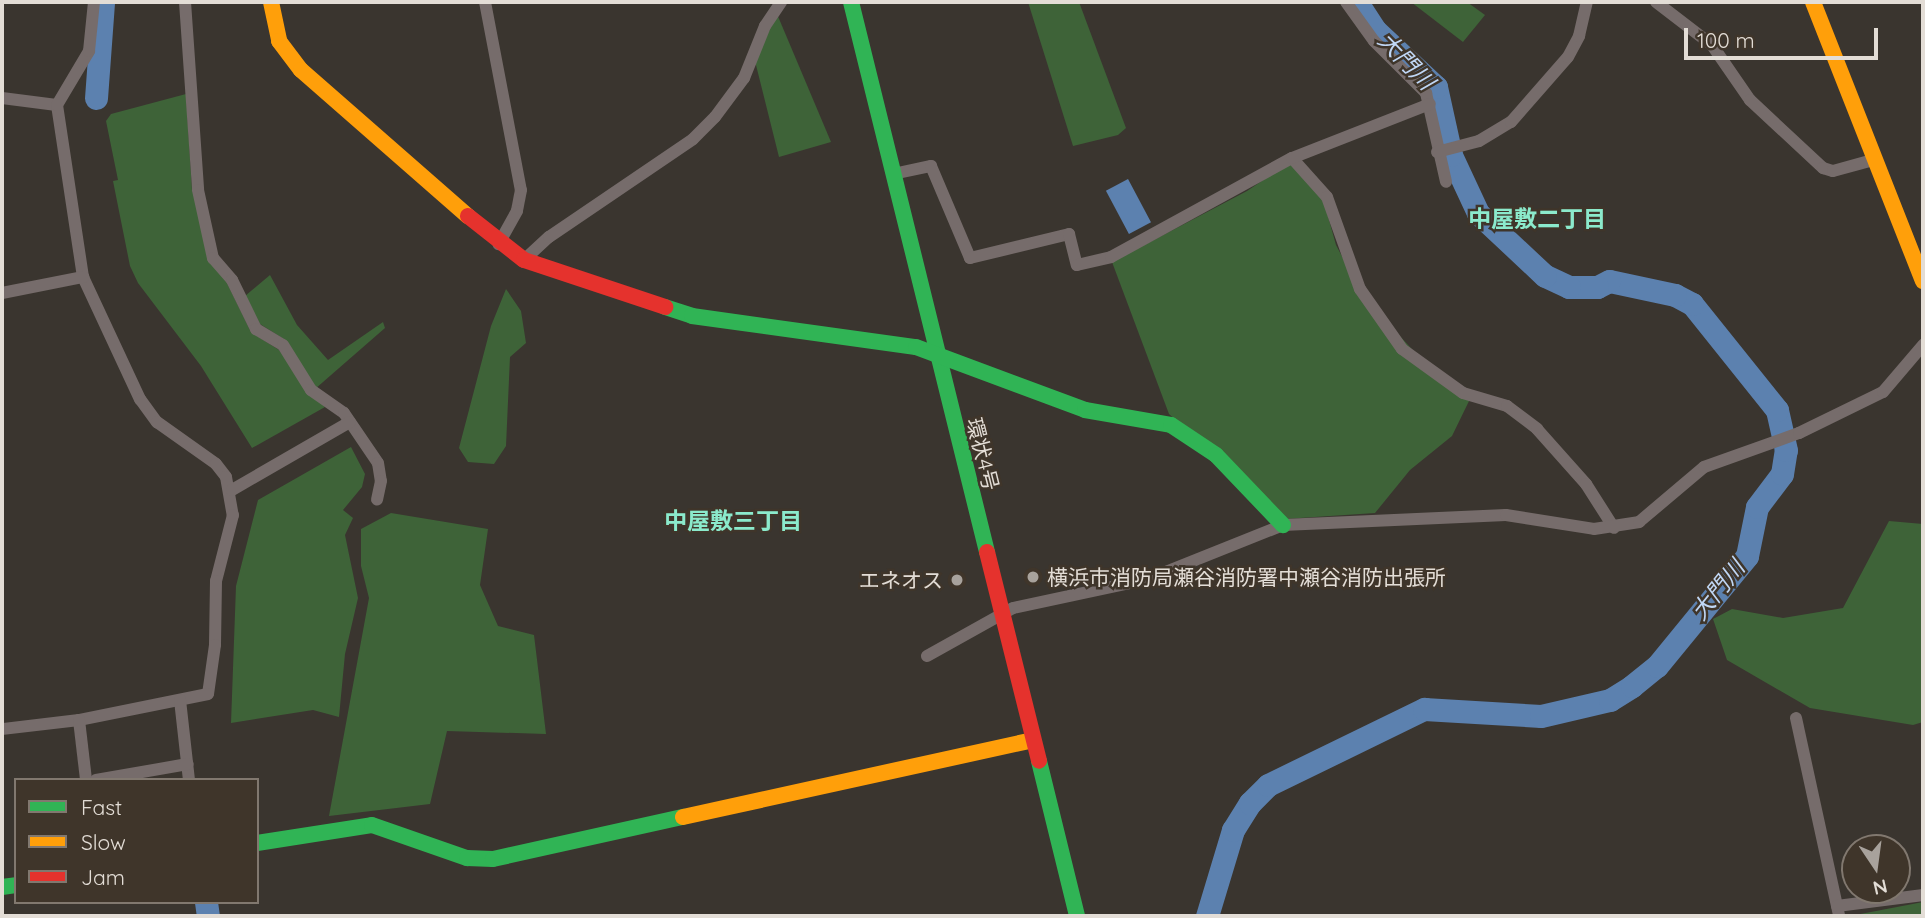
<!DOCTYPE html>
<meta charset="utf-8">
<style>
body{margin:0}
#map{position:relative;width:1925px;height:918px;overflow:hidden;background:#3a352f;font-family:Quicksand,"Noto Sans JP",sans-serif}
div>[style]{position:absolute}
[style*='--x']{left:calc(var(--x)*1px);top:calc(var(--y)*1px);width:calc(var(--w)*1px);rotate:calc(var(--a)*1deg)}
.green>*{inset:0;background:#3e6338}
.water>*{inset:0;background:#5c81af;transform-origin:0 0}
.river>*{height:23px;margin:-11.5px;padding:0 11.5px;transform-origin:11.5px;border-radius:11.5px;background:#5c81af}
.street>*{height:12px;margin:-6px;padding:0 6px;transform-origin:6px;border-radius:6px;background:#766c6b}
.fast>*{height:16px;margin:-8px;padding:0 8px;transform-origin:8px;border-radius:8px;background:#30b455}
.slow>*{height:16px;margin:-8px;padding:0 8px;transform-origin:8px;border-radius:8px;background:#ff9f0a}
.jam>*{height:16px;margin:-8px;padding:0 8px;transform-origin:8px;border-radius:8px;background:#e5322d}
.dots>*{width:19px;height:19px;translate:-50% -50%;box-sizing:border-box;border:4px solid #3f352a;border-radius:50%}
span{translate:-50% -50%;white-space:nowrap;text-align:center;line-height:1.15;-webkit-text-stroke:5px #3f352a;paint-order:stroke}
.street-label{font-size:21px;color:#e3ddd6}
.poi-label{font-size:21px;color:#e3ddd6}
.left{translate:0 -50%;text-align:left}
.right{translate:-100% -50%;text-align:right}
.water-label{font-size:23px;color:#c0d7f5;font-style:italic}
.neighbourhood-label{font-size:23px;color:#8beacc;font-weight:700}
.frame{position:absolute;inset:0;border:4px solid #e3ddd6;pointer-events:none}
.legend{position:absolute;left:14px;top:778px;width:245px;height:126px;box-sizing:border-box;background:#3f352a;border:2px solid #81786f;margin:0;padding:9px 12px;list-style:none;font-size:21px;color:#e3ddd6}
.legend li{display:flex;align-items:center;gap:14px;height:35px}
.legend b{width:35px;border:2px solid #81786f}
.north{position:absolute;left:1841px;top:834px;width:70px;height:70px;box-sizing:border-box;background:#3f352a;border:2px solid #81786f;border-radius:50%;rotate:167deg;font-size:19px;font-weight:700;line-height:28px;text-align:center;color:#e3ddd6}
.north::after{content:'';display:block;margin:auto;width:24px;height:32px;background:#a8a29c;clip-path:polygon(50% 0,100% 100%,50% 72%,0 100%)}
.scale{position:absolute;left:1684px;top:28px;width:194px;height:32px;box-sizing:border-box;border:4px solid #e3ddd6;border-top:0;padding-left:9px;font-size:21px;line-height:24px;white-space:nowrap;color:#e3ddd6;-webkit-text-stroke:5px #3f352a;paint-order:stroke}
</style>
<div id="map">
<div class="green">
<div style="clip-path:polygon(1028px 2px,1079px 2px,1126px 128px,1118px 135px,1073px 146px)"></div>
<div style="clip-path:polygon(1411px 2px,1467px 2px,1485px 15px,1463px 42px)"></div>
<div style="clip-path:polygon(777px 14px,831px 142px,779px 157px,755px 61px)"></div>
<div style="clip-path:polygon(186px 94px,192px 190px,227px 283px,251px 332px,279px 350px,325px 407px,252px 448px,201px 366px,138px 283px,130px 266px,113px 181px,118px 180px,106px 121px,111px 114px)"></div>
<div style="clip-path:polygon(1292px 161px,1317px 177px,1336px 245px,1363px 296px,1421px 359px,1470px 399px,1452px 436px,1410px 470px,1375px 513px,1285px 519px,1169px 414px,1112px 262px,1247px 191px)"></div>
<div style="clip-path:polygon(270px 275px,297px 325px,328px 360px,383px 322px,385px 328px,315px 389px,287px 341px,260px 324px,245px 296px)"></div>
<div style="clip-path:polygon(506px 289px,521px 311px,526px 343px,510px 357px,506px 446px,494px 464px,468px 462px,459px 448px,491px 326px)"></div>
<div style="clip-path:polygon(351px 447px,365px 474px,362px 487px,343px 510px,353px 518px,345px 535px,358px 598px,345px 654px,339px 717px,313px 710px,231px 723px,236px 586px,258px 500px)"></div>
<div style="clip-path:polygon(391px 513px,488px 529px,480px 585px,498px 626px,534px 635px,546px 734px,447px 731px,430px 804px,329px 816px,369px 598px,361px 566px,361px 529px)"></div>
<div style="clip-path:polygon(1889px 521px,1923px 524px,1923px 722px,1913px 725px,1810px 708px,1727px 660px,1713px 619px,1732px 609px,1783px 618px,1843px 608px)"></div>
<div style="clip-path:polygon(1923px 902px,1923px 916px,1850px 916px)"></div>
</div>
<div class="water">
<div style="left:1128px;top:179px;width:49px;height:25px;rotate:62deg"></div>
</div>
<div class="river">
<div style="--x:96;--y:98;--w:96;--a:-85.8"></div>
<div style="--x:206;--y:902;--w:14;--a:82"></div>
<div style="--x:1207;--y:916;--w:90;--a:-73.2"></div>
<div style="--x:1233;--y:830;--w:32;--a:-58"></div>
<div style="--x:1250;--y:803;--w:25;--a:-45"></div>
<div style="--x:1268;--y:785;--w:174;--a:-26"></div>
<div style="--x:1424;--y:709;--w:117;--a:3.4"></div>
<div style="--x:1541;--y:716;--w:71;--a:-13.1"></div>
<div style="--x:1610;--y:700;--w:26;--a:-32"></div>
<div style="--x:1632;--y:686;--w:32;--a:-39"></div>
<div style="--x:1657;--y:666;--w:142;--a:-50.7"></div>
<div style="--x:1747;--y:556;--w:50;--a:-78.5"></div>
<div style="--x:1757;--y:507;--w:41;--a:-52.9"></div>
<div style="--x:1782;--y:474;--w:24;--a:-81"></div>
<div style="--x:1786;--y:450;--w:41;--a:-102.7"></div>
<div style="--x:1777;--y:410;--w:136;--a:-128.7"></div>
<div style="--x:1692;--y:304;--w:19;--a:-152"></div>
<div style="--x:1675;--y:295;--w:67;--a:-168"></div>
<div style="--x:1609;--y:281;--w:13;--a:153"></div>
<div style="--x:1597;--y:287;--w:28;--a:180"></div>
<div style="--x:1569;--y:287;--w:26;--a:-155"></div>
<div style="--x:1545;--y:276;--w:92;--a:-136.8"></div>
<div style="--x:1478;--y:213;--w:64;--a:-115"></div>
<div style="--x:1451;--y:155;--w:70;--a:-102.4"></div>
<div style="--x:1436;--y:87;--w:83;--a:-136.9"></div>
<div style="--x:1375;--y:30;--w:33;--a:-123"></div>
</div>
<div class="street">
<div style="--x:185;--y:2;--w:188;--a:86"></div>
<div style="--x:198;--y:190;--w:70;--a:77.6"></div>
<div style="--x:213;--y:258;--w:29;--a:49"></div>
<div style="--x:232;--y:280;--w:55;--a:63.9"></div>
<div style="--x:256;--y:329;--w:31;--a:31"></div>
<div style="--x:283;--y:345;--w:53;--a:58.1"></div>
<div style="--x:311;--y:390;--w:40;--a:34.9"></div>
<div style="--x:344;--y:413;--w:60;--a:55.8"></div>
<div style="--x:378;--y:463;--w:18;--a:81"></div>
<div style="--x:381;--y:481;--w:19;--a:102"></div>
<div style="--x:485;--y:2;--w:191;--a:79.2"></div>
<div style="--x:521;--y:190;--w:21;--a:101"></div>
<div style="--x:517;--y:211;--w:38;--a:119"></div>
<div style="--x:1346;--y:2;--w:48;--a:54.3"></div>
<div style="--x:1374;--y:41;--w:74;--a:45"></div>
<div style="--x:1426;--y:93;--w:91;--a:77.3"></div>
<div style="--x:1656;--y:2;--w:71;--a:37.5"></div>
<div style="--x:1712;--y:45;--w:67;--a:55.4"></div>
<div style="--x:1750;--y:100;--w:100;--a:43"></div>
<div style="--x:1823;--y:168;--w:10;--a:17"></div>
<div style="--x:1833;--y:171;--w:41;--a:-15.4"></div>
<div style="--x:2;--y:98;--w:55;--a:7.3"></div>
<div style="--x:57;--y:105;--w:174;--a:81.4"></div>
<div style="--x:83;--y:277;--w:135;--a:65"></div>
<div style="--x:140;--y:399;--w:29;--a:54"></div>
<div style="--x:157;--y:422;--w:72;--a:35.4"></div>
<div style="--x:216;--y:464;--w:16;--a:52"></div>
<div style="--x:226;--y:477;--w:39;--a:80"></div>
<div style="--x:233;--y:515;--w:68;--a:104.4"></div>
<div style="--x:216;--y:581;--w:64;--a:90.9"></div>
<div style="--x:215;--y:645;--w:49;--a:98.1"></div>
<div style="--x:208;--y:694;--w:132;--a:168.6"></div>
<div style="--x:79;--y:720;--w:78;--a:173.3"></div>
<div style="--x:57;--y:105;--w:63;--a:-59.3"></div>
<div style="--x:89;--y:51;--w:49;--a:-84.2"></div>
<div style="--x:1437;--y:152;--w:43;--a:-14.7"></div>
<div style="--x:1479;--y:141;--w:37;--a:-31"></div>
<div style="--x:1511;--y:122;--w:86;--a:-48.8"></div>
<div style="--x:1568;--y:57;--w:24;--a:-62"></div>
<div style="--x:1579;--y:36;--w:35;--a:-77"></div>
<div style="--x:1292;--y:158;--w:52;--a:48.1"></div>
<div style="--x:1327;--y:197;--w:98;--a:70.3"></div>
<div style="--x:1360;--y:289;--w:73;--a:55"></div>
<div style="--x:1402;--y:349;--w:75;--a:35.8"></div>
<div style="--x:1463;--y:393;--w:46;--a:16.5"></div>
<div style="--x:1507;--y:406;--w:38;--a:37"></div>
<div style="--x:1537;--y:429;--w:74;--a:48.3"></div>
<div style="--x:1586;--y:484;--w:52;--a:57.5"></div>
<div style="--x:893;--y:174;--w:39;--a:-12"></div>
<div style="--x:931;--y:166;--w:100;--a:67"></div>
<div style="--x:970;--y:258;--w:102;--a:-13.6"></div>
<div style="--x:1069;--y:234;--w:32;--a:76"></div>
<div style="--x:1077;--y:265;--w:35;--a:-13"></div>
<div style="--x:1111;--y:257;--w:206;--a:-28.7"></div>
<div style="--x:1292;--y:158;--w:148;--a:-21.4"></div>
<div style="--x:524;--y:260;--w:34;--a:-43"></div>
<div style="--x:549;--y:237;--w:174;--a:-34.2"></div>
<div style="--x:693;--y:139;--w:31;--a:-45"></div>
<div style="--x:715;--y:117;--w:49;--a:-53.4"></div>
<div style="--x:744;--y:78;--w:56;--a:-68"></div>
<div style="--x:765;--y:26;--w:29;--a:-56"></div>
<div style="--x:2;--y:293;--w:83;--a:-11.2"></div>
<div style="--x:232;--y:490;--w:136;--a:-30"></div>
<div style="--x:927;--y:656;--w:98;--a:-29.2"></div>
<div style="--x:1013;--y:608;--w:138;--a:-12.1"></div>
<div style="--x:1148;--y:579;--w:145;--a:-21.8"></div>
<div style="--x:1283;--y:525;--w:223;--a:-2.6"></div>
<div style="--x:1506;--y:515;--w:89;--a:9"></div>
<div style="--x:1594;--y:529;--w:46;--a:-8.8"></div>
<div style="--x:1639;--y:522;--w:85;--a:-40.2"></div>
<div style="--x:1704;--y:467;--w:101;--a:-19.7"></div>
<div style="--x:1799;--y:433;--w:93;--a:-26"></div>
<div style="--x:1883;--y:392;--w:62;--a:-49.6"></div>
<div style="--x:180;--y:700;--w:81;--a:83.6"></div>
<div style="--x:1796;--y:718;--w:203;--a:77.7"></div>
<div style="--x:79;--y:720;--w:60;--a:83.3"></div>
<div style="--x:96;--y:780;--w:93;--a:-9.9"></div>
<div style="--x:1837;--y:906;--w:87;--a:-7.3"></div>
</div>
<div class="fast">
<div style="--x:851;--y:2;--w:567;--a:76.11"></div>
<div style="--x:665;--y:307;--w:28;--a:18"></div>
<div style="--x:692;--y:316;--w:226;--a:7.9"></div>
<div style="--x:916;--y:347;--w:180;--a:20.4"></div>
<div style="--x:1085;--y:410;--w:87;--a:9.9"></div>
<div style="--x:1171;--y:425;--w:54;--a:33.7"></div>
<div style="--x:1216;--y:455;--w:97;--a:46.3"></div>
<div style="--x:1039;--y:761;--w:160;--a:76.2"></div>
<div style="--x:257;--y:843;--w:116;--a:-8.9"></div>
<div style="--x:372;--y:825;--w:101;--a:19.2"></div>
<div style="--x:467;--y:858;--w:26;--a:2"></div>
<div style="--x:493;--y:859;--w:195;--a:-12.5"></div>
<div style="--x:2;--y:887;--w:14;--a:-8"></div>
</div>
<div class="slow">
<div style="--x:271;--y:2;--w:40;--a:78"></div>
<div style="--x:279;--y:41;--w:36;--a:53"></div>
<div style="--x:301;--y:70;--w:222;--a:41.2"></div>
<div style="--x:1813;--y:2;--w:300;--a:68.5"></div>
<div style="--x:683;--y:817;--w:357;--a:-12.4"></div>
</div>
<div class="jam">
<div style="--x:468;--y:216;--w:71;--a:38.2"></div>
<div style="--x:524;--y:260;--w:149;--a:18.4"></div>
<div style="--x:987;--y:552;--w:215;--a:76"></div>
</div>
<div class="dots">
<div style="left:1033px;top:577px;background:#a8a29c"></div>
<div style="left:957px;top:580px;background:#a8a29c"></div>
</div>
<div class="street-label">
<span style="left:983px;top:454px;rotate:76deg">環状4号</span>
</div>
<div class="poi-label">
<span class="left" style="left:1047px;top:577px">横浜市消防局瀬谷消防署中瀬谷消防出張所</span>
<span class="right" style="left:943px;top:580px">エネオス</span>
</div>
<div class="water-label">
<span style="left:1406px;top:61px;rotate:46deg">大門川</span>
<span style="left:1718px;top:590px;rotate:-51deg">大門川</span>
</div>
<div class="neighbourhood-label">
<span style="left:1537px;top:219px">中屋敷二丁目</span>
<span style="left:733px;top:521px">中屋敷三丁目</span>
</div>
<div class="frame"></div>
<ul class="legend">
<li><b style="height:9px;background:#30b455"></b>Fast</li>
<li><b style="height:9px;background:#ff9f0a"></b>Slow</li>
<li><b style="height:9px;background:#e5322d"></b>Jam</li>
</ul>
<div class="north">N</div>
<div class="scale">100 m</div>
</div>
